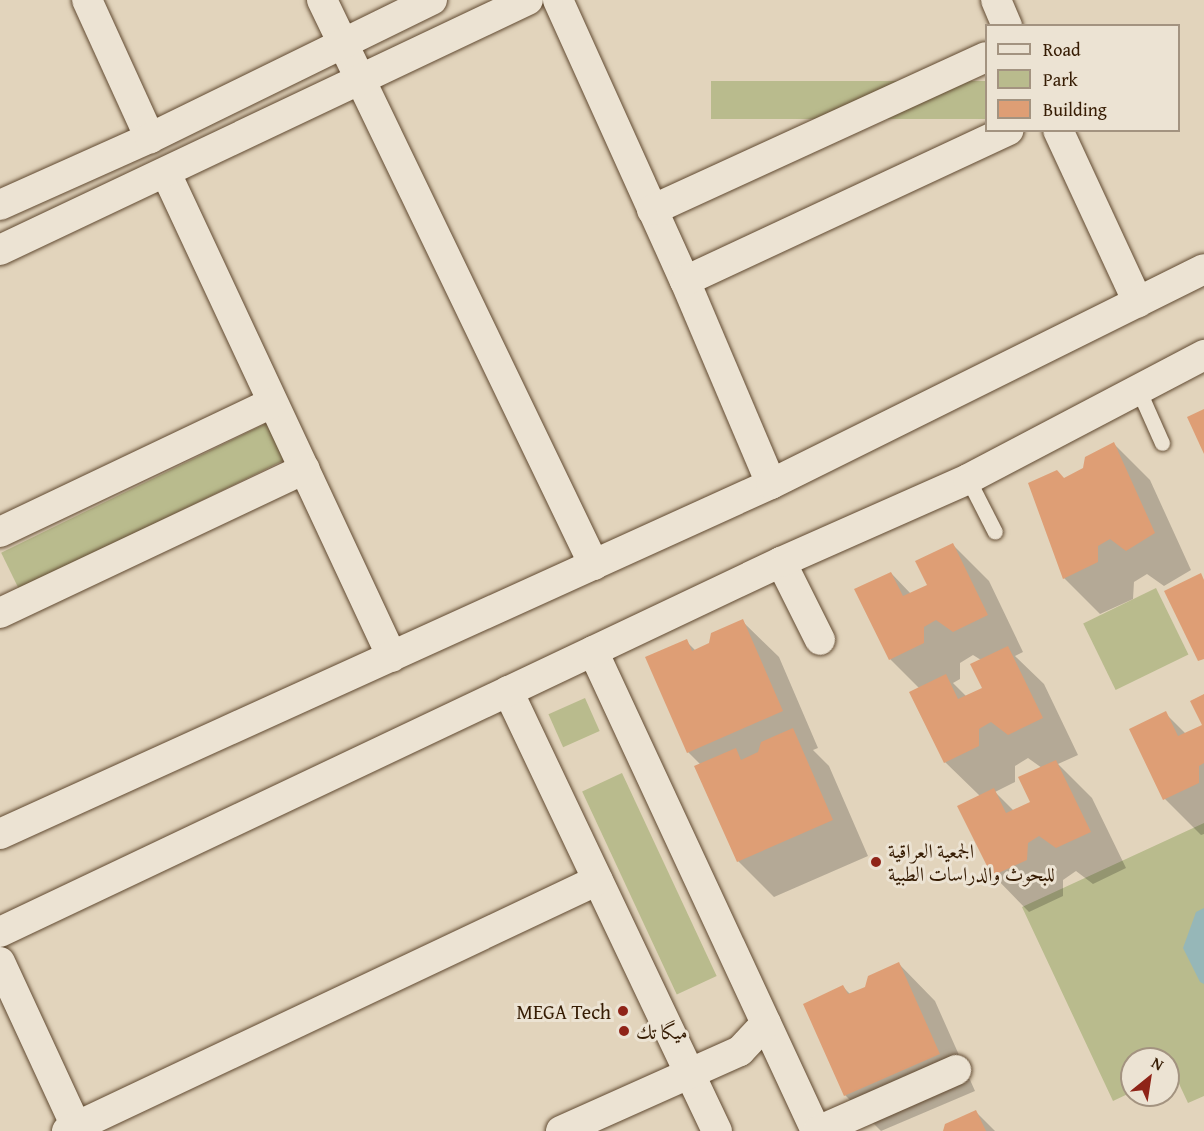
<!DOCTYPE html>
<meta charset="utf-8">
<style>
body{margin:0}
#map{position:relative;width:1204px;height:1131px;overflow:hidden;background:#e2d4bc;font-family:"Gentium Book Plus",Amiri,serif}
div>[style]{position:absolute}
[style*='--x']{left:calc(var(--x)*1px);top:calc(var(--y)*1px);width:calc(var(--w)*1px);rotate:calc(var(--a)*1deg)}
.green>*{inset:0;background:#b9bb8d;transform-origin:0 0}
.water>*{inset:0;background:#96b7b8}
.shadow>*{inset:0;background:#0003}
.building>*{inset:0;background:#de9e75}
.roads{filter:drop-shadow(0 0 2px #614a31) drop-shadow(0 0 2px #614a31)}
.service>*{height:15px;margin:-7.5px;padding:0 7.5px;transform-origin:7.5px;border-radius:7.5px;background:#ece3d3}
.minor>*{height:30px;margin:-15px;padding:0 15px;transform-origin:15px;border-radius:15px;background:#ece3d3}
.dots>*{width:16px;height:16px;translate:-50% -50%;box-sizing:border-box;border:3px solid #ece3d3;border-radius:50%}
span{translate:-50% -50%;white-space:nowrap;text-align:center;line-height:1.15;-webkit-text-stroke:6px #ece3d3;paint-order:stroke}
.poi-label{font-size:20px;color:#361c03}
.left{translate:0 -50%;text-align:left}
.right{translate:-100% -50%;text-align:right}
.legend{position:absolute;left:985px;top:24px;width:195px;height:108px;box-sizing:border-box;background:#ece3d3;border:2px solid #a39380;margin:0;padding:8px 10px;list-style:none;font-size:18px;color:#361c03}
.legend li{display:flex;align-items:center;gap:12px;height:30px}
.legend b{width:30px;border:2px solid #a39380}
.north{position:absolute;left:1120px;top:1047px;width:60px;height:60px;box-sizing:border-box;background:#ece3d3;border:2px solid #a39380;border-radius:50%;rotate:30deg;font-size:16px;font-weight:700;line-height:24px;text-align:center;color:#361c03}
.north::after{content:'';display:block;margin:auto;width:21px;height:27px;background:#8f2418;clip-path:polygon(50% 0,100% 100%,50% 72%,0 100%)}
</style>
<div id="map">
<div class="green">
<div style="left:986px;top:81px;width:38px;height:275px;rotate:90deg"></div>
<div style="left:269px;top:422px;width:41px;height:298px;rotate:64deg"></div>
<div style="left:1156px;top:588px;width:74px;height:81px;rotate:64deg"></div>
<div style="left:585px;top:698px;width:36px;height:40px;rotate:66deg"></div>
<div style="left:622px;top:773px;width:224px;height:44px;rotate:65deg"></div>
<div style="clip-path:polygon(1204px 823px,1204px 1096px,1188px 1103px,1174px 1073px,1168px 1075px,1168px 1059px,1132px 1059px,1132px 1092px,1113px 1101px,1022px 907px)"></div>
</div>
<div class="water">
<div style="clip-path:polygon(1204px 908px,1204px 984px,1200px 982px,1183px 948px,1196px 912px)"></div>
</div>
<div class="shadow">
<div style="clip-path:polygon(1114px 444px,1150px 480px,1191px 570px,1164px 586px,1147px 574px,1134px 582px,1133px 599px,1100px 614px,1064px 578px,1064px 480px,1085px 469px)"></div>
<div style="clip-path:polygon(evenodd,953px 545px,989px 581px,1023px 652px,1015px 656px,1044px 684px,1078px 755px,1058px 764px,1092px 798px,1126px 868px,1093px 884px,1076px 871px,1063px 880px,1063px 896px,1029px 912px,993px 875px,980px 796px,945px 762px,920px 689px,890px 659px,891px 573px,911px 594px,929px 586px,953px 545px,973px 655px,981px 660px,984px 689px,967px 697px,953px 683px,960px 679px,960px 663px,973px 655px,953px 545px,1028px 758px,1042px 768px,1032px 802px,1014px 811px,995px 792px,1015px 782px,1015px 766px,1028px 758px)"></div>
<div style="clip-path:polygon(742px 621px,779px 657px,818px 748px,813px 750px,829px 766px,868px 856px,774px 897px,738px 861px,701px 765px,688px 752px,686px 641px,696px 651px,710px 645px)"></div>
<div style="clip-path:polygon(1204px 696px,1204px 834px,1201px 835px,1165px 799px,1165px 713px,1186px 734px,1204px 725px)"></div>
<div style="clip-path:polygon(899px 964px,935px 1001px,975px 1091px,881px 1131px,845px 1095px,843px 987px,851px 995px,867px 988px)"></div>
<div style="clip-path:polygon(976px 1112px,995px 1131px,945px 1131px)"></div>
</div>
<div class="building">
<div style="clip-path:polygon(1204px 409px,1204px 454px,1187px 417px)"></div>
<div style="clip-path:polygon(1114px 442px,1155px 533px,1126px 551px,1110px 539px,1098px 546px,1098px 562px,1063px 579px,1028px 483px,1057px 470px,1064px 478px,1083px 468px,1085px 457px)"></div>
<div style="clip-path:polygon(953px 543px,988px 615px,953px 632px,936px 620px,924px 627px,924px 643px,889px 660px,854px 589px,891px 572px,903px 596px,927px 585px,915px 561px)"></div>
<div style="clip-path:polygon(1201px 573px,1204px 580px,1204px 659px,1198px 661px,1164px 591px)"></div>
<div style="clip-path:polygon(743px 619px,783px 711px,687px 753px,645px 657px,687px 639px,692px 651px,709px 643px,711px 633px)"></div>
<div style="clip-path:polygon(1008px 646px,1043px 718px,1008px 735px,991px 722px,979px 729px,979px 746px,944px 763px,909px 692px,946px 674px,958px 699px,982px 688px,970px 664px)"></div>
<div style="clip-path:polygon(1204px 694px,1204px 763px,1199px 766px,1199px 783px,1163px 800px,1129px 729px,1166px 711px,1178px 736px,1202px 725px,1190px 701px)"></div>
<div style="clip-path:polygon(793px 728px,833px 820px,737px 862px,694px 766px,736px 748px,741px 760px,758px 752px,761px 742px)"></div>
<div style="clip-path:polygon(1056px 760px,1091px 832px,1056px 848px,1039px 836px,1028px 843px,1027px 860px,992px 876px,957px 806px,994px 788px,1006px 813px,1030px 802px,1018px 777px)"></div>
<div style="clip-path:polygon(899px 962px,940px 1054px,844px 1096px,803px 1004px,843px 985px,848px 994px,865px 987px,868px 976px)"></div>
<div style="clip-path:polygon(976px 1110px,986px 1131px,943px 1131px,945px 1124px)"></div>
</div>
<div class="roads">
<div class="service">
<div style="--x:1138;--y:389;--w:59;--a:66"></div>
<div style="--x:968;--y:479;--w:59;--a:63"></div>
</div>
<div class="minor">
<div style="--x:87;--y:0;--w:152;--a:65.5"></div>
<div style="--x:322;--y:0;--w:627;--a:64.29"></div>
<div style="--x:558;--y:0;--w:308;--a:65.7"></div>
<div style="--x:685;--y:281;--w:220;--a:67"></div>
<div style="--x:996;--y:0;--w:28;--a:67"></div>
<div style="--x:1058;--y:130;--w:190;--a:65.1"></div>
<div style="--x:166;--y:173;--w:534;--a:64.97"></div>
<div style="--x:0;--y:205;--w:164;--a:-24.1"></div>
<div style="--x:150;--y:138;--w:314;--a:-26.1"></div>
<div style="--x:652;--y:210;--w:367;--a:-24.6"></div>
<div style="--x:0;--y:250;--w:584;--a:-25.34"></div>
<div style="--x:685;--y:281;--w:357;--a:-25"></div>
<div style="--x:0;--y:532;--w:301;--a:-25.4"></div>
<div style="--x:781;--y:562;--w:87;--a:63.4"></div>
<div style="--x:0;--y:613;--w:337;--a:-25.3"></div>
<div style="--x:593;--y:651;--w:529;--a:65.08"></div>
<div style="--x:508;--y:691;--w:487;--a:64.6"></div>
<div style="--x:0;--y:834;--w:847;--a:-24.42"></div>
<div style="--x:771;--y:484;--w:483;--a:-26.4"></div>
<div style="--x:0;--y:932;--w:864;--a:-25.35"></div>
<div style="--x:781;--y:562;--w:205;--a:-23.9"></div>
<div style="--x:968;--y:479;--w:267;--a:-27.7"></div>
<div style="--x:0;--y:962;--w:186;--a:65.2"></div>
<div style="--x:67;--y:1131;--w:587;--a:-25.3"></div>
<div style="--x:561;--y:1131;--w:196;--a:-24.1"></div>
<div style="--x:740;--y:1051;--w:38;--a:-47"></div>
<div style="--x:818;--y:1131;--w:151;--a:-23.8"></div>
</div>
</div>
<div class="dots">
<div style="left:876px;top:862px;background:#8f2418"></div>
<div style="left:623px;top:1011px;background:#8f2418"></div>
<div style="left:624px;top:1031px;background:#8f2418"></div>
</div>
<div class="poi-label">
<span class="left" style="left:888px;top:862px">الجمعية العراقية<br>للبحوث والدراسات الطبية</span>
<span class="right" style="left:611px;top:1011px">MEGA Tech</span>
<span class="left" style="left:636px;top:1031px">ميگا تك</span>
</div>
<ul class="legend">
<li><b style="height:8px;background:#ece3d3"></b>Road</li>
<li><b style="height:16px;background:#b9bb8d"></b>Park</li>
<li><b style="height:16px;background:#de9e75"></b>Building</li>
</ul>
<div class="north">N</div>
</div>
